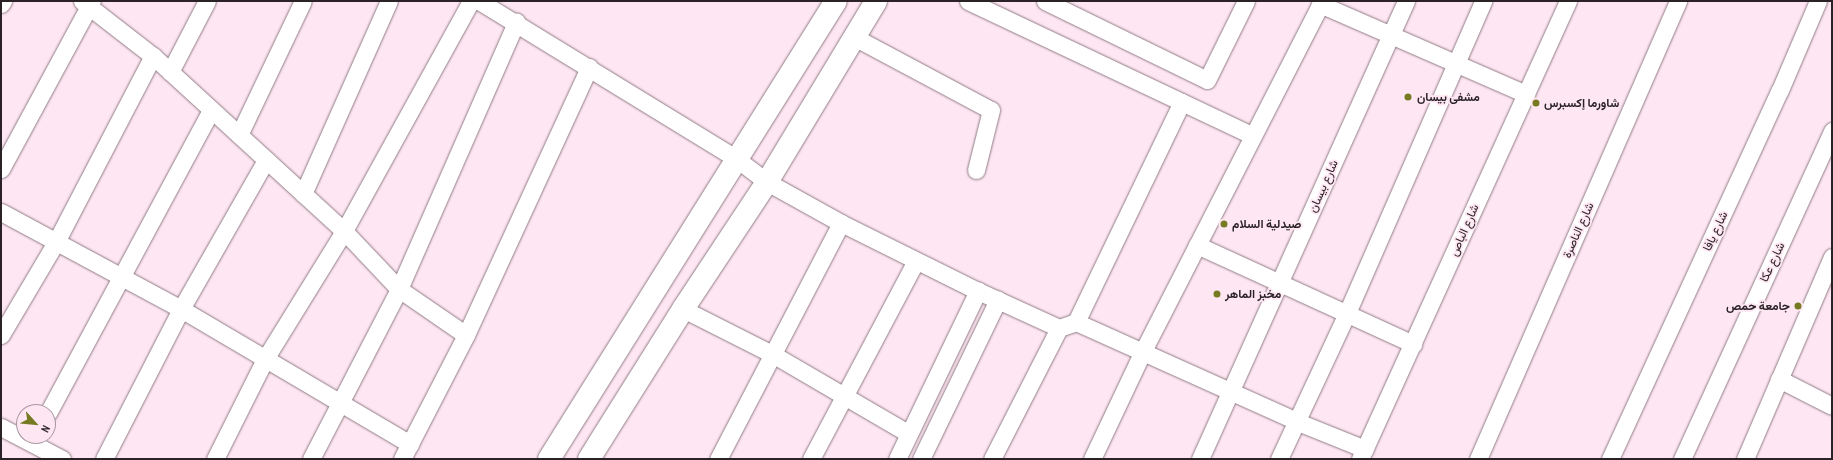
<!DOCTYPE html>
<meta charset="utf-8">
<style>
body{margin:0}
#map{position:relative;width:1833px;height:460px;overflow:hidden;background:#fee7f2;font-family:"PT Sans Narrow",Vazirmatn,sans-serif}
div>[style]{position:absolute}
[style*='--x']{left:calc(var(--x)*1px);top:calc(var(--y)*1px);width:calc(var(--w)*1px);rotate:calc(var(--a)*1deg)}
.roads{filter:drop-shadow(0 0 1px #907b85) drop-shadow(0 0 1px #907b85)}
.minor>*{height:17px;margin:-8.5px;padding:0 8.5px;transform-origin:8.5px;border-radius:8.5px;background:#fff}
.major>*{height:22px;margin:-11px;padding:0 11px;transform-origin:11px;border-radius:11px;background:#fff}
.dots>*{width:11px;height:11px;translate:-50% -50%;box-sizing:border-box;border:2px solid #fee7f2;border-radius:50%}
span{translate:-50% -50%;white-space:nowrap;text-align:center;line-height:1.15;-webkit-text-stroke:3.5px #fee7f2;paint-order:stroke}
.poi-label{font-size:12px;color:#2a2226;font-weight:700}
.left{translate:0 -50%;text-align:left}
.right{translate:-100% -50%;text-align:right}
.street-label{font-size:12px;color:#2a2226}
.frame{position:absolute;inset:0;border:2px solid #2a2226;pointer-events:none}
.north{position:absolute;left:16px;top:404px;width:40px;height:40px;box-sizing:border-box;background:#fee7f2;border:1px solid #a998a0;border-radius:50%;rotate:117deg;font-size:11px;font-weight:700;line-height:16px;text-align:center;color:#2a2226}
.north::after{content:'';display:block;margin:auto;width:14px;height:18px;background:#767a23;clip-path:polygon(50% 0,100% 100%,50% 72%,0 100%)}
</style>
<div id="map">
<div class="roads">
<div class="minor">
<div style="--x:82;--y:1;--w:90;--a:37.8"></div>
<div style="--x:153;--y:56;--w:259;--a:42.5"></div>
<div style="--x:344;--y:231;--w:80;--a:46.5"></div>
<div style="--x:399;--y:289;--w:81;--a:34.5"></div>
<div style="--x:479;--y:1;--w:304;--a:31.5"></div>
<div style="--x:738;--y:160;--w:36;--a:37"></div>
<div style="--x:767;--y:182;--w:85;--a:29"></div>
<div style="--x:841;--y:223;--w:266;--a:117.5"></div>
<div style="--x:968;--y:1;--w:315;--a:25.3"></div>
<div style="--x:1045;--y:1;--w:180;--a:26"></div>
<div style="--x:1207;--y:80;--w:88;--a:-63.7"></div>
<div style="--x:1;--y:4;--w:4;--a:-56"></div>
<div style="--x:1320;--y:4;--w:225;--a:23.6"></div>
<div style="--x:854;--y:37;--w:155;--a:28.1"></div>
<div style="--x:991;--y:110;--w:62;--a:104"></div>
<div style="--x:170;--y:72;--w:80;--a:-62.5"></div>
<div style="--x:239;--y:135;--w:148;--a:-64.5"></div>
<div style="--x:1;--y:169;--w:191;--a:-61.6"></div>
<div style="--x:303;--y:194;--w:211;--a:-66"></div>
<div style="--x:1;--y:212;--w:204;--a:28.3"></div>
<div style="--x:181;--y:309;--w:266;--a:30.5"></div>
<div style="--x:841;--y:223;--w:153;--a:26.4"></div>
<div style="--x:978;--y:291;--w:89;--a:24.6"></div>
<div style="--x:1197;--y:245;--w:238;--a:24.6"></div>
<div style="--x:683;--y:309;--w:102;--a:26.8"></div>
<div style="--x:774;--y:355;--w:156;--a:30.3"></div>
<div style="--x:1076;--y:322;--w:243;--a:24.2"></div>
<div style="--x:1298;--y:422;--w:72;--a:21.9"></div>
<div style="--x:1;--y:335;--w:108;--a:-59.4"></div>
<div style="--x:56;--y:242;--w:210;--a:-62.5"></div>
<div style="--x:1779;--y:379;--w:59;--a:27"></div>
<div style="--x:48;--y:413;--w:344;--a:-61.7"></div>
<div style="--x:1;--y:427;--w:69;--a:27.7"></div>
<div style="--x:104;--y:459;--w:169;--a:-62.8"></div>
<div style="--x:181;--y:309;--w:172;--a:-60.3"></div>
<div style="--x:215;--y:459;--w:112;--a:-63.4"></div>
<div style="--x:265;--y:359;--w:150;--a:-58.3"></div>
<div style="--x:344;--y:231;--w:263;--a:-61.1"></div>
<div style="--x:311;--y:459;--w:191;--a:-62.6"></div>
<div style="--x:399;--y:289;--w:292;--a:-66.3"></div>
<div style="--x:402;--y:459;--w:140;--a:-62.7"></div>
<div style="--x:466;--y:335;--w:295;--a:-65.3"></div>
<div style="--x:811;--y:459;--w:224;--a:-62.1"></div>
<div style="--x:897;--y:459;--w:187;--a:-64.3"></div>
<div style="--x:921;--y:459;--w:177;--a:-64.2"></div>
<div style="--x:992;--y:459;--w:147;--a:-62.9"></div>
<div style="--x:1059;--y:328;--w:18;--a:-19"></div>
<div style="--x:1076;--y:322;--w:244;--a:-64.3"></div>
<div style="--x:1092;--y:459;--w:119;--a:-64.7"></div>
<div style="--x:1143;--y:351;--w:393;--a:-62.9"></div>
<div style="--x:1200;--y:459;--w:502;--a:-65.78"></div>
<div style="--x:1279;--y:459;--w:161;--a:-65"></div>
<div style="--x:1347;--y:313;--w:340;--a:-66.4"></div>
<div style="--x:1360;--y:459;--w:503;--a:-65.57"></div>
<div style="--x:1478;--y:459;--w:500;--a:-66.4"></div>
<div style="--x:1610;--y:459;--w:406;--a:-65.3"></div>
<div style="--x:1780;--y:90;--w:97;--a:-66.9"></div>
<div style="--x:1682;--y:459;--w:361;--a:-65.4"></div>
<div style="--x:1745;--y:459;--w:220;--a:-66.7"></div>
</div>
<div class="major">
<div style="--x:549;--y:459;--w:540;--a:-57.93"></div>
<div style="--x:589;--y:459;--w:177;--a:-57.9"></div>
<div style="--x:683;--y:309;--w:152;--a:-56.5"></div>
<div style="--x:767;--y:182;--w:211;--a:-58.9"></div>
</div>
</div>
<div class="dots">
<div style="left:1408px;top:97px;background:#767a23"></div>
<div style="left:1536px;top:103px;background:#767a23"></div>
<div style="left:1224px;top:224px;background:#767a23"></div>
<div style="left:1217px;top:294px;background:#767a23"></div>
<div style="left:1798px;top:306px;background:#767a23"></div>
</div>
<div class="poi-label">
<span class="left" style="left:1417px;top:97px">مشفى بيسان</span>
<span class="left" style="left:1544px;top:103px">شاورما إكسبرس</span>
<span class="left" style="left:1232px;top:224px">صيدلية السلام</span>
<span class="left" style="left:1225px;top:294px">مخبز الماهر</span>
<span class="right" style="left:1790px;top:306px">جامعة حمص</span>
</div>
<div class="street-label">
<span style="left:1323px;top:186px;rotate:-66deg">شارع بيسان</span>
<span style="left:1464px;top:230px;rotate:-66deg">شارع الباص</span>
<span style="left:1578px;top:230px;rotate:-66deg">شارع الناصرة</span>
<span style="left:1715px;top:231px;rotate:-65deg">شارع يافا</span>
<span style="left:1772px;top:262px;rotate:-65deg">شارع عكا</span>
</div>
<div class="frame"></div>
<div class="north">N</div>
</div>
